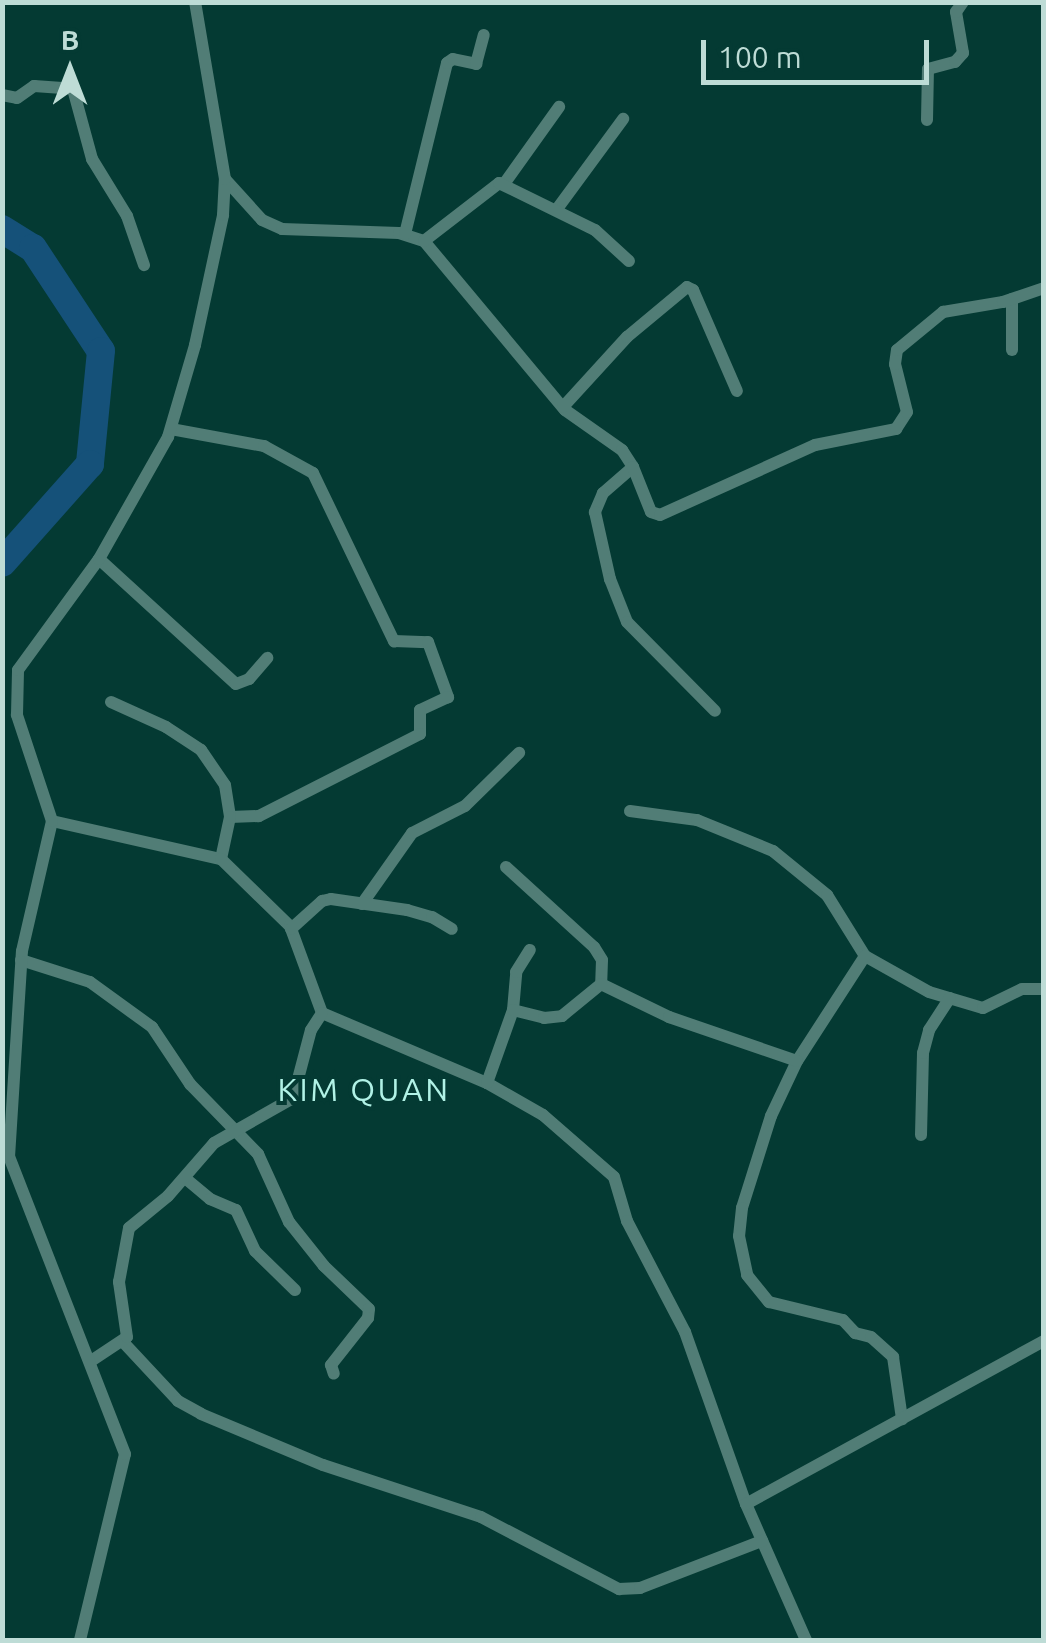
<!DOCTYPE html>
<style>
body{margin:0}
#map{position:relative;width:1046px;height:1643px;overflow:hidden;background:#043a33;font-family:Ubuntu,sans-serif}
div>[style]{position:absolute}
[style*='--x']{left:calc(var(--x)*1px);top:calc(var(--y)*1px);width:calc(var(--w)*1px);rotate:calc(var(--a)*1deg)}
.river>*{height:28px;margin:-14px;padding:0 14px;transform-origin:14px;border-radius:14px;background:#155179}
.minor>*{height:12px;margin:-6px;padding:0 6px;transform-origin:6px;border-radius:6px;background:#517d76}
span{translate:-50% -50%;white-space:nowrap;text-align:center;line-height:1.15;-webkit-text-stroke:8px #043a33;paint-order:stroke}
.quarter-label{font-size:32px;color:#b1f2e6;letter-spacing:2.5px}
.frame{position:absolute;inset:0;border:5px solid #bedcd6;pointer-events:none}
.north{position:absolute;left:20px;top:20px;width:100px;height:100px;-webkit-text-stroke:8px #043a33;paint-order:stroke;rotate:0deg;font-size:28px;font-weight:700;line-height:40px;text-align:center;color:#bedcd6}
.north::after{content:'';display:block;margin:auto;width:35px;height:45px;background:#bedcd6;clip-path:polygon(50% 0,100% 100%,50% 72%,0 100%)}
.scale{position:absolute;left:701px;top:40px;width:228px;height:45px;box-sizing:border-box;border:5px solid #bedcd6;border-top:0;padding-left:12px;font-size:30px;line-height:35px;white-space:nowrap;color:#bedcd6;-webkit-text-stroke:8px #043a33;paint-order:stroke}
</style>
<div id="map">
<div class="river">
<div style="--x:2;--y:229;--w:36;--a:32"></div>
<div style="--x:33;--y:248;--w:123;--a:56.6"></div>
<div style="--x:101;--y:351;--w:114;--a:95.6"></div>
<div style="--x:90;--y:464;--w:132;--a:131.6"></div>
</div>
<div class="minor">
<div style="--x:2;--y:95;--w:15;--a:11"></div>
<div style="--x:17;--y:98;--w:21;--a:-35"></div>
<div style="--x:34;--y:86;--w:39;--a:4"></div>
<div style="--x:73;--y:89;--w:73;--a:74.8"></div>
<div style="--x:92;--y:159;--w:67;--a:58.4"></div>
<div style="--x:127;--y:216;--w:52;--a:70.9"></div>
<div style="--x:927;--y:120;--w:51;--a:-88.9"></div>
<div style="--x:928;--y:69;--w:28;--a:-15"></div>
<div style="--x:955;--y:62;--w:12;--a:-48"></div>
<div style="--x:963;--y:53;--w:42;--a:-99.7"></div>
<div style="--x:956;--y:12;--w:12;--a:-55"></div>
<div style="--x:225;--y:179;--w:55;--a:47.9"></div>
<div style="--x:262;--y:220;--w:22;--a:24"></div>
<div style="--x:282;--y:229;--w:117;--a:2"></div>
<div style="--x:399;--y:233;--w:26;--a:18"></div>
<div style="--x:424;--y:241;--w:220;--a:50.2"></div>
<div style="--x:565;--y:410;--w:70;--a:35.1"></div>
<div style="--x:622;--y:450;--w:20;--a:57"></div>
<div style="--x:633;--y:467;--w:40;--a:139"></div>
<div style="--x:603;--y:493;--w:21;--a:113"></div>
<div style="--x:595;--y:512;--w:69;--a:77.4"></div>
<div style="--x:610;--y:579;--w:46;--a:68.4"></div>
<div style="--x:627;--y:622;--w:125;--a:45.3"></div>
<div style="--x:504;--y:184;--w:95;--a:-54.5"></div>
<div style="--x:557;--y:209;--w:112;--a:-53.7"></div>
<div style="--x:405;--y:234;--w:176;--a:-76.2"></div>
<div style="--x:447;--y:63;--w:7;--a:-34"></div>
<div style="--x:453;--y:59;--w:24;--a:12"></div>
<div style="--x:476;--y:64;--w:30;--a:-75"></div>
<div style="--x:424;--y:241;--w:95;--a:-37.7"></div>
<div style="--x:499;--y:183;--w:107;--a:26.1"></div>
<div style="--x:595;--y:230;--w:46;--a:42.4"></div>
<div style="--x:1012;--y:299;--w:51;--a:90"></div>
<div style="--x:563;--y:407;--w:95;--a:-47.6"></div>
<div style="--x:627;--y:337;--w:78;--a:-39.8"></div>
<div style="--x:687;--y:287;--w:7;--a:27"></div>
<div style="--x:693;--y:290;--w:110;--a:66.5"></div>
<div style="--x:171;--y:429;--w:95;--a:10.4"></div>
<div style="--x:264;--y:446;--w:56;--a:28.9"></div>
<div style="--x:313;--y:473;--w:187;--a:64.3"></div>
<div style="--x:394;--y:641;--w:34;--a:2"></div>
<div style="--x:428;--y:642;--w:59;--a:70"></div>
<div style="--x:448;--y:697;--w:31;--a:155"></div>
<div style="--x:420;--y:710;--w:24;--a:90"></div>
<div style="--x:420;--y:734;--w:181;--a:153"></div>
<div style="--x:259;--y:816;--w:29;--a:178"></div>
<div style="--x:633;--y:467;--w:48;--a:68.2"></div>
<div style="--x:651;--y:512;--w:9;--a:18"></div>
<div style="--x:660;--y:515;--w:170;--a:-24.3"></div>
<div style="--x:815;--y:445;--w:83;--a:-11.2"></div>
<div style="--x:896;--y:429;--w:20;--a:-57"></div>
<div style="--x:907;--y:412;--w:49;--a:-104"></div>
<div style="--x:895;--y:364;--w:14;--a:-82"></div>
<div style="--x:897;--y:350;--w:60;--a:-39.6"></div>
<div style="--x:943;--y:312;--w:61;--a:-9.5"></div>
<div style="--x:1003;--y:302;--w:43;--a:-18.9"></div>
<div style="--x:99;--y:559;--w:185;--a:42.4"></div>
<div style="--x:236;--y:684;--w:14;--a:-21"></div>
<div style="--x:249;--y:679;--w:28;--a:-49"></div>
<div style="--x:111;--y:702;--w:60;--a:24.4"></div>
<div style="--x:166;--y:727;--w:42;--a:33.3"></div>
<div style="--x:201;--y:750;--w:42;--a:55.6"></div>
<div style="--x:225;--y:785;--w:32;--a:81"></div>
<div style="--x:230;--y:817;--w:43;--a:102.1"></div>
<div style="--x:630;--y:811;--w:68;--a:7.7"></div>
<div style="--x:697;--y:820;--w:82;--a:22.2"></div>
<div style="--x:773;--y:851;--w:70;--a:39.2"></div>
<div style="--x:827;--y:895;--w:72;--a:58.1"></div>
<div style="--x:865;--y:956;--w:73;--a:29.4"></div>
<div style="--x:929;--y:992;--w:56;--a:16.5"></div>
<div style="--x:983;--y:1008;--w:43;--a:-26"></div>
<div style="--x:1022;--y:989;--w:22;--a:0"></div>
<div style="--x:52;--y:821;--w:173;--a:12.7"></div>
<div style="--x:221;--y:859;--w:96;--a:44.2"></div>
<div style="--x:290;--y:926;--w:93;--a:69.8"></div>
<div style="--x:322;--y:1013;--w:179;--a:23"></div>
<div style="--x:487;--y:1083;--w:64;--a:29.7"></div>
<div style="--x:543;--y:1115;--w:94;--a:41.1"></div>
<div style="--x:614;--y:1177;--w:46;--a:73.5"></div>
<div style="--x:627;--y:1221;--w:125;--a:62.4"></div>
<div style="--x:685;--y:1332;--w:182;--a:70.5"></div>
<div style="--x:746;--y:1504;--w:149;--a:66.2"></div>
<div style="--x:506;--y:867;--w:119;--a:42.3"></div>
<div style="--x:594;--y:947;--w:15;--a:58"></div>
<div style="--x:602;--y:960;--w:24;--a:92"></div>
<div style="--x:362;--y:904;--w:87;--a:-54.8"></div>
<div style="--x:412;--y:833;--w:59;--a:-27"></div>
<div style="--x:465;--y:806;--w:76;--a:-44.5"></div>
<div style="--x:291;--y:929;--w:42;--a:-42.1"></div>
<div style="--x:322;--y:901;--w:9;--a:-13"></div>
<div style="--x:331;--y:899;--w:77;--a:8.2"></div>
<div style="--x:407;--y:910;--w:26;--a:16"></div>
<div style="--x:432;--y:917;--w:23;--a:31"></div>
<div style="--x:865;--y:956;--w:125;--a:122.9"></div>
<div style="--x:797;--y:1061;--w:61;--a:115.3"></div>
<div style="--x:771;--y:1116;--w:96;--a:107.5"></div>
<div style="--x:742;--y:1208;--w:28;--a:96"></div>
<div style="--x:739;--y:1236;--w:40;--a:78"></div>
<div style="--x:747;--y:1275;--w:35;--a:51"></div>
<div style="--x:769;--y:1302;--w:76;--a:13.7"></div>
<div style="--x:843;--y:1320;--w:18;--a:47"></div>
<div style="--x:855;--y:1333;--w:16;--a:14"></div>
<div style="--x:871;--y:1337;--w:30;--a:42"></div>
<div style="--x:893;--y:1357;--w:63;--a:81.7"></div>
<div style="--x:21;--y:960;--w:72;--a:17.7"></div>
<div style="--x:90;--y:982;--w:77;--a:36"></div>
<div style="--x:152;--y:1027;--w:69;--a:56.3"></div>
<div style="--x:190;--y:1084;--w:98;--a:45.8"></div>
<div style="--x:258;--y:1154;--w:75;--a:65.5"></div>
<div style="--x:289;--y:1222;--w:56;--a:51.5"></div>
<div style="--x:324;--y:1266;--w:62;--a:43.7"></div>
<div style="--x:369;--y:1309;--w:9;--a:96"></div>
<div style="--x:368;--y:1318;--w:60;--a:128.2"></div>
<div style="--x:331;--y:1365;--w:9;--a:72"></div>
<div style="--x:513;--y:1010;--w:38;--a:-85"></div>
<div style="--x:516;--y:972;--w:26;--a:-58"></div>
<div style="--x:487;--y:1083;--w:77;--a:-70.4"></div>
<div style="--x:513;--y:1010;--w:32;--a:14"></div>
<div style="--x:544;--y:1018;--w:18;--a:-6"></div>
<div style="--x:562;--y:1016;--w:50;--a:-39.4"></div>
<div style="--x:601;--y:984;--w:76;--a:25.9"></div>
<div style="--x:669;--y:1017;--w:135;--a:19"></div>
<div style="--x:921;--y:1135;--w:82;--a:-88.6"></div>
<div style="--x:923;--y:1053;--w:24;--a:-75"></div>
<div style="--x:929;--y:1030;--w:38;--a:-57"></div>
<div style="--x:185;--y:1178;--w:33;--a:40"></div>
<div style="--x:210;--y:1199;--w:28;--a:23"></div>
<div style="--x:236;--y:1210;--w:45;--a:65.1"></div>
<div style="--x:255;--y:1251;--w:56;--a:44.3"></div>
<div style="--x:124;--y:1343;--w:79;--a:47"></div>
<div style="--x:178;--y:1401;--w:26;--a:29"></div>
<div style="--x:201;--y:1414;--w:132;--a:22.7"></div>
<div style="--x:323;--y:1465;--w:166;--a:18.2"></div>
<div style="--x:481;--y:1517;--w:156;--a:27.6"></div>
<div style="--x:619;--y:1589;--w:21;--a:-3"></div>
<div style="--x:640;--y:1588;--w:131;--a:-21.1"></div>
<div style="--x:91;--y:1361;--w:43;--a:-33.7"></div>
<div style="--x:127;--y:1337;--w:56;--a:-98.3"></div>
<div style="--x:119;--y:1282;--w:55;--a:-79.5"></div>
<div style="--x:129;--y:1228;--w:50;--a:-39.4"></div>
<div style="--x:168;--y:1196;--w:70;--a:-49"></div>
<div style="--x:214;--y:1143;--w:91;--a:-29.7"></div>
<div style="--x:293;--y:1098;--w:70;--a:-75.2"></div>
<div style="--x:311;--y:1030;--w:20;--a:-57"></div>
<div style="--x:746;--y:1504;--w:340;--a:-28.7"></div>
<div style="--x:80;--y:1640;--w:191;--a:-76.4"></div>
<div style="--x:125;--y:1454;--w:319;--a:-111.3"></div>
<div style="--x:9;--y:1157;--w:206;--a:-86.4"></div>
<div style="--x:22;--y:951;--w:133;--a:-77"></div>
<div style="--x:52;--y:821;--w:112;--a:-108.3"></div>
<div style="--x:17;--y:715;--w:45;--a:-88.7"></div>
<div style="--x:18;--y:670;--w:137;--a:-53.9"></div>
<div style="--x:99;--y:559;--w:140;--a:-60.5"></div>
<div style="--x:168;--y:437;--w:96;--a:-73.6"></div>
<div style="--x:195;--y:345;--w:133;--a:-77.8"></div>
<div style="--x:223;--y:215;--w:36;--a:-87"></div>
<div style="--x:225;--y:179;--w:180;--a:-99.6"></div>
</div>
<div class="quarter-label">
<span style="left:364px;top:1089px">KIM QUAN</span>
</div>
<div class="frame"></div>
<div class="north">B</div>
<div class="scale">100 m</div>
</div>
